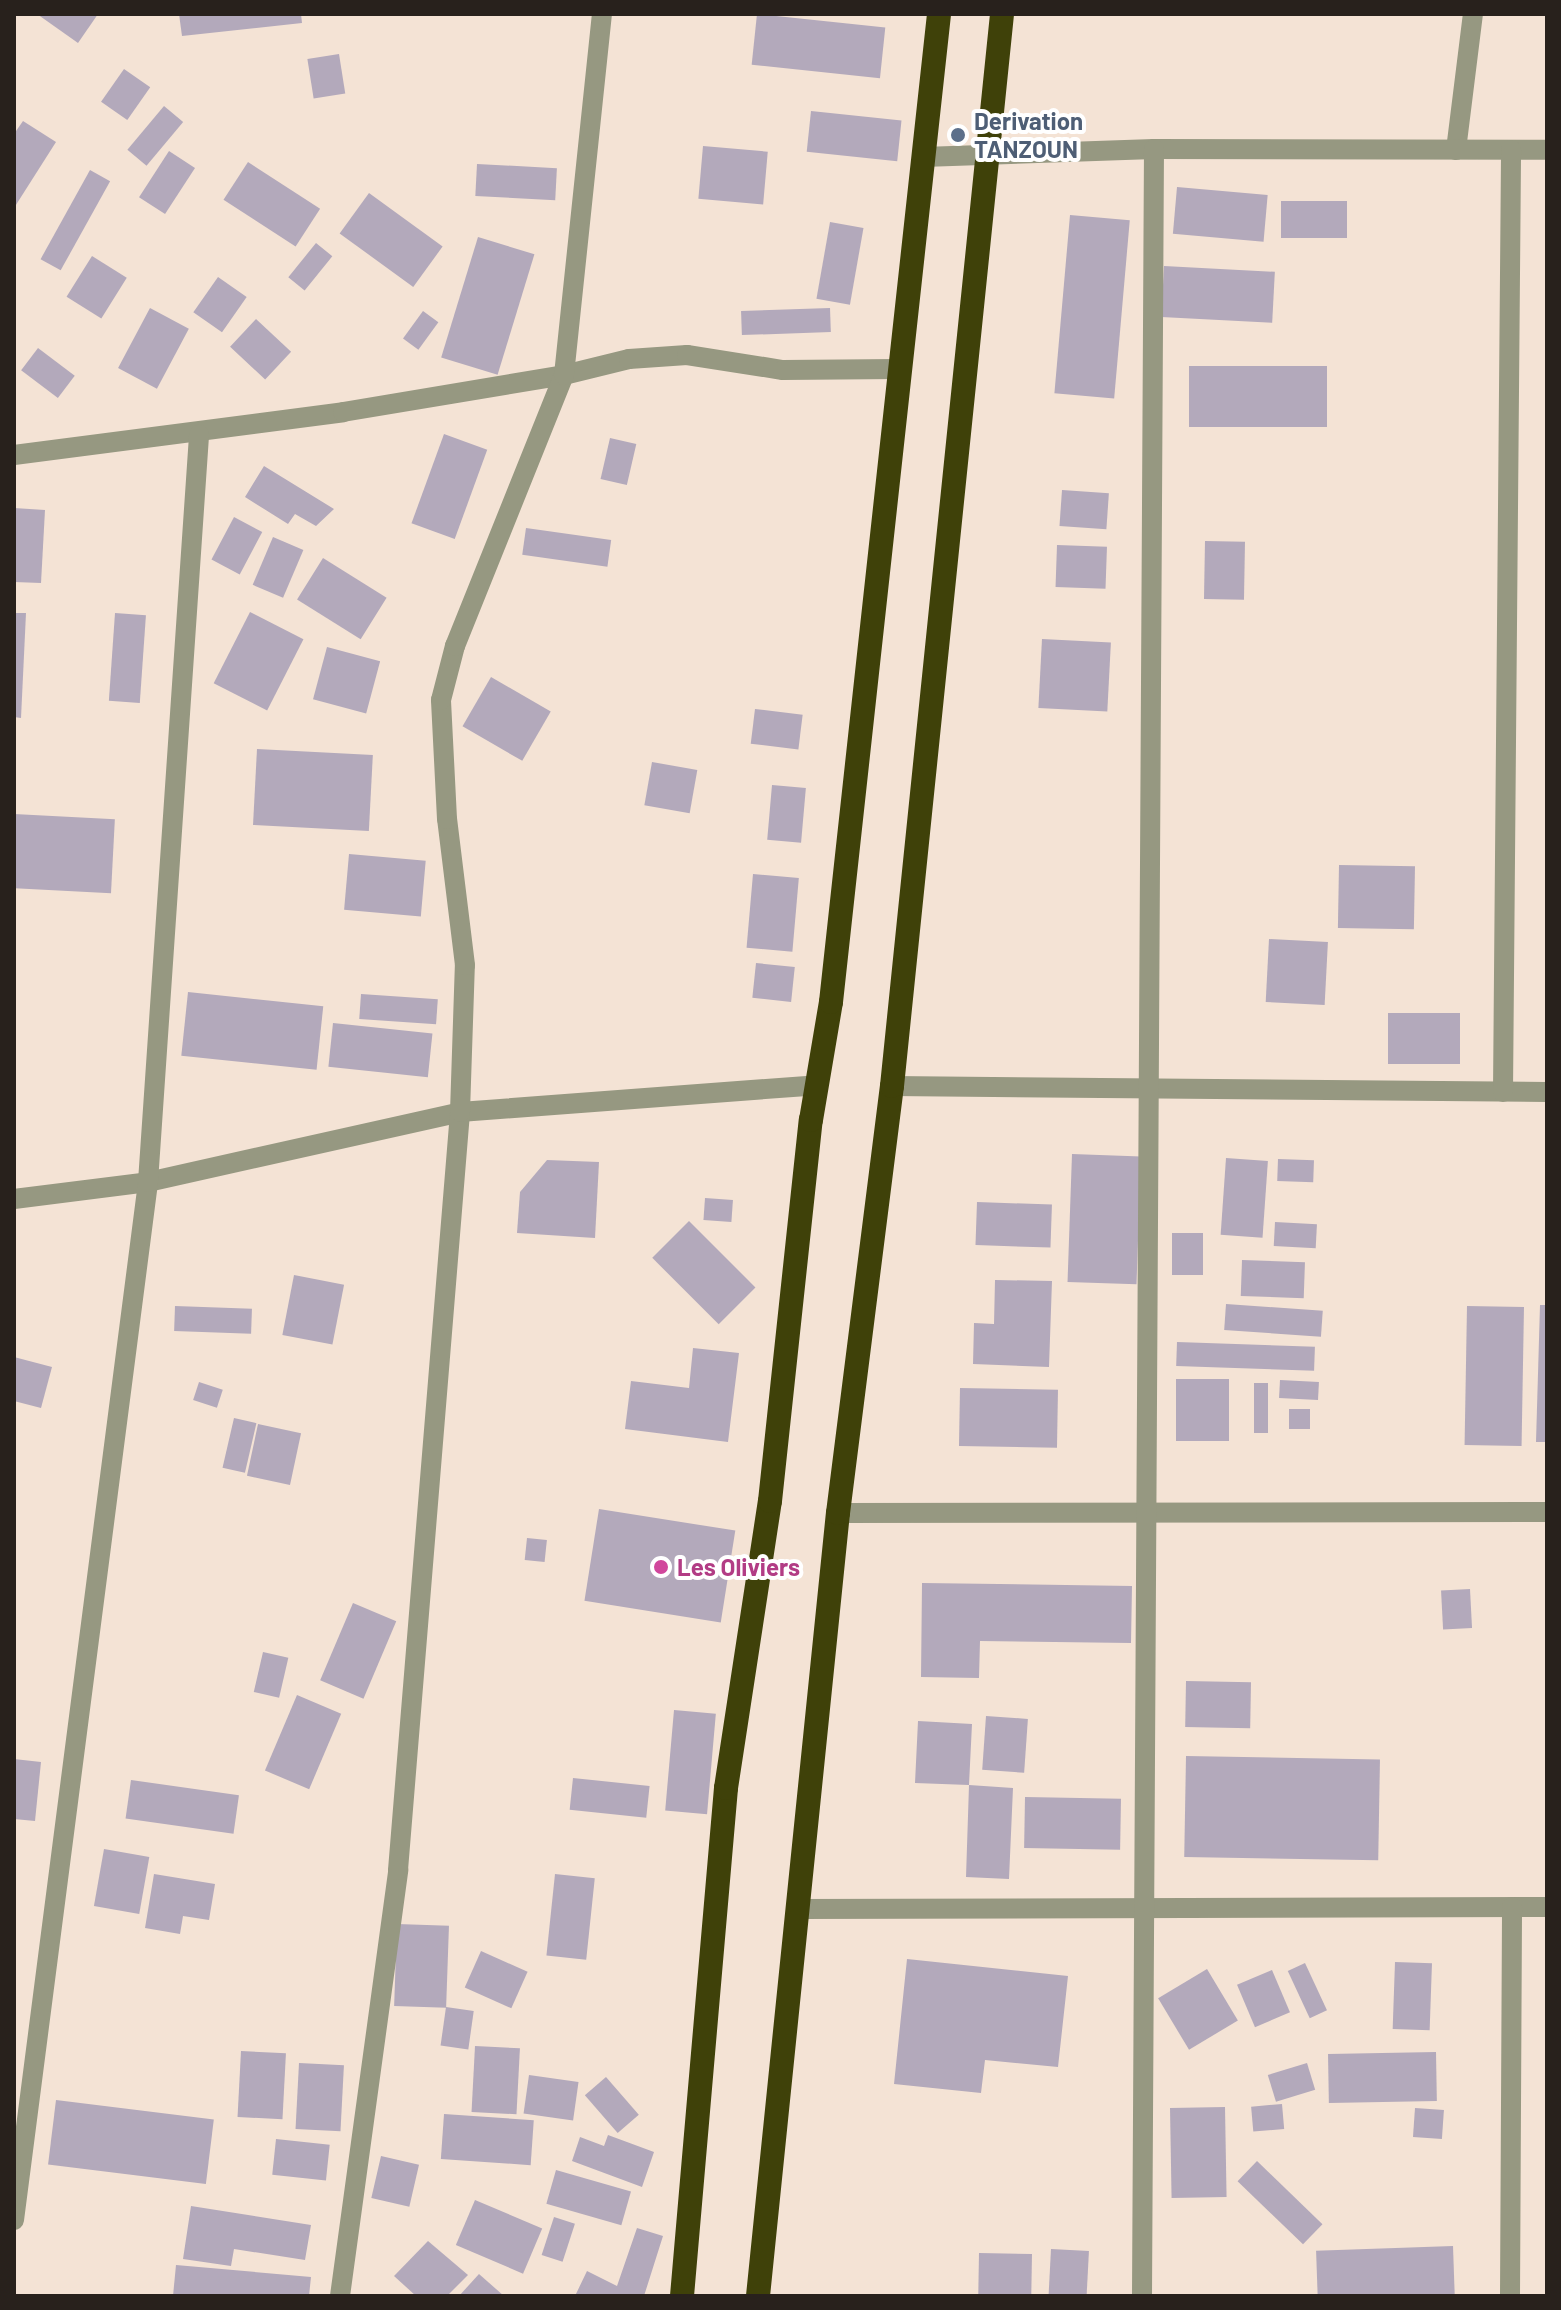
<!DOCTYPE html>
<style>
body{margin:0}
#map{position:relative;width:1561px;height:2310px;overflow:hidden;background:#f4e3d5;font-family:Barlow,sans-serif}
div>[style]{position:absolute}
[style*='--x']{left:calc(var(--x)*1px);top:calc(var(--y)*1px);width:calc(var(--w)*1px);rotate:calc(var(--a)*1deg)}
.building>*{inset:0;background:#b3a9bb;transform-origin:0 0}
.minor>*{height:20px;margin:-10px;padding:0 10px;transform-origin:10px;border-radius:10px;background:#969881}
.highway>*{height:24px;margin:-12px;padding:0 12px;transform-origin:12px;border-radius:12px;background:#3f4109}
.dots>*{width:22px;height:22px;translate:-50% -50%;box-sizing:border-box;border:4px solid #fff;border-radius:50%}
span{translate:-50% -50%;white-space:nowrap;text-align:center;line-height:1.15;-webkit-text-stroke:8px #fff;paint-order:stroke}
.service-label{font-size:24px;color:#4e5e75;font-weight:700}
.left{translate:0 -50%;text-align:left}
.hotel-label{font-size:24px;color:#b23c85;font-weight:700}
.frame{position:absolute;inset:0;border:16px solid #28211c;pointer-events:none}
</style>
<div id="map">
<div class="building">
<div style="clip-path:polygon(37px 14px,98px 14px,78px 43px)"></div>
<div style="clip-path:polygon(179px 14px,301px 14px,302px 23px,182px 36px)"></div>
<div style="left:757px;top:14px;width:129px;height:51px;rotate:6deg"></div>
<div style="left:339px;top:54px;width:40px;height:32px;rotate:81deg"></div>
<div style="left:124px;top:69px;width:32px;height:40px;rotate:35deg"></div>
<div style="left:164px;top:106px;width:25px;height:57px;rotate:40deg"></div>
<div style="left:811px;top:111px;width:91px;height:41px;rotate:6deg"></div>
<div style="clip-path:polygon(23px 121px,56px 142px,14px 208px,14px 134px)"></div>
<div style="left:703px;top:146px;width:65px;height:53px;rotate:5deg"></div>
<div style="left:169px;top:151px;width:31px;height:55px;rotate:33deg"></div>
<div style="left:248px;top:162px;width:86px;height:45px;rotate:33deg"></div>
<div style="left:477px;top:164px;width:80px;height:32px;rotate:3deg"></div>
<div style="left:90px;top:170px;width:23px;height:102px;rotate:29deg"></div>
<div style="left:1177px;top:187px;width:91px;height:47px;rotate:5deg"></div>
<div style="left:369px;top:193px;width:91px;height:50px;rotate:36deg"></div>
<div style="left:1281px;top:201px;width:66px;height:37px"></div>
<div style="left:1070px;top:215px;width:60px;height:179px;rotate:5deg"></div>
<div style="left:830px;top:222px;width:34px;height:78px;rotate:10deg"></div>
<div style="left:478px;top:237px;width:59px;height:126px;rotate:17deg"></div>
<div style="left:316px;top:243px;width:21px;height:44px;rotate:39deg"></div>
<div style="left:92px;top:256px;width:41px;height:48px;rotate:32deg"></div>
<div style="left:1164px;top:266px;width:111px;height:51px;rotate:3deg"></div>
<div style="left:218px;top:277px;width:35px;height:43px;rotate:35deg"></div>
<div style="left:150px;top:308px;width:44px;height:68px;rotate:28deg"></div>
<div style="left:830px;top:308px;width:24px;height:89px;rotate:88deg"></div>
<div style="left:423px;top:311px;width:19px;height:34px;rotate:36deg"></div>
<div style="left:256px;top:319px;width:48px;height:38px;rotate:43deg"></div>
<div style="left:38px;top:348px;width:46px;height:28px;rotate:37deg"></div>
<div style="left:1189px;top:366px;width:138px;height:61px"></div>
<div style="left:444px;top:434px;width:46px;height:95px;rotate:20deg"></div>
<div style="left:610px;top:438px;width:27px;height:42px;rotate:13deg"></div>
<div style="clip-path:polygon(264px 466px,334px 509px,316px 526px,295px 514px,288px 524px,245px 497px)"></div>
<div style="left:1062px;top:490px;width:47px;height:36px;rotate:4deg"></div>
<div style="clip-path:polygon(14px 508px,45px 510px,41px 583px,14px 582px)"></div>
<div style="left:234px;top:517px;width:32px;height:48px;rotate:28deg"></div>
<div style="left:526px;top:528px;width:86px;height:27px;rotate:8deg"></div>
<div style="left:273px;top:537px;width:33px;height:52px;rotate:23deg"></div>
<div style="left:1205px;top:541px;width:40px;height:58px;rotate:1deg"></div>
<div style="left:1057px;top:545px;width:50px;height:42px;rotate:2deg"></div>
<div style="left:323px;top:558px;width:75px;height:49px;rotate:32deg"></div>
<div style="left:250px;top:612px;width:60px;height:80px;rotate:27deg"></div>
<div style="clip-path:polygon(14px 613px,26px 613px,21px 718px,14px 717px)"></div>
<div style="left:115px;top:613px;width:31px;height:88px;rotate:4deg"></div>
<div style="left:1042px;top:639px;width:69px;height:69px;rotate:3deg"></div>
<div style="left:327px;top:647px;width:55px;height:54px;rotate:15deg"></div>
<div style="left:491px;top:677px;width:69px;height:57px;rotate:30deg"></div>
<div style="left:755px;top:709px;width:48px;height:35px;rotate:7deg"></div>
<div style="left:257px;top:749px;width:116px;height:76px;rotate:3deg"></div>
<div style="left:652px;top:762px;width:46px;height:44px;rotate:10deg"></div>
<div style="left:772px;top:785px;width:34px;height:55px;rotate:5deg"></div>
<div style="left:14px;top:814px;width:101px;height:74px;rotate:3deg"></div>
<div style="left:349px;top:854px;width:77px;height:56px;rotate:5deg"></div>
<div style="left:1339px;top:865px;width:76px;height:63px;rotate:1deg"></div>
<div style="left:753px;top:874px;width:46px;height:74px;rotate:5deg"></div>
<div style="left:1269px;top:939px;width:59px;height:63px;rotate:3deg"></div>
<div style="left:756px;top:963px;width:39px;height:35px;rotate:6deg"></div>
<div style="left:188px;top:992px;width:136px;height:64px;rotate:6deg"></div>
<div style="left:361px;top:994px;width:77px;height:25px;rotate:4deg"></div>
<div style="left:1460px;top:1013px;width:51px;height:72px;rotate:90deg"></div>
<div style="left:333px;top:1023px;width:100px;height:44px;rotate:6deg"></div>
<div style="left:1072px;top:1154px;width:69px;height:128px;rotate:2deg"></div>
<div style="left:1226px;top:1158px;width:42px;height:77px;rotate:4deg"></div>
<div style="left:1278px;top:1159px;width:36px;height:22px;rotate:2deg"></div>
<div style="clip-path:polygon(547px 1160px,599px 1162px,595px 1238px,517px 1233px,520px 1192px)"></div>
<div style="left:705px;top:1198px;width:28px;height:22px;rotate:4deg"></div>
<div style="left:977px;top:1202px;width:75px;height:43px;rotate:2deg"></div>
<div style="left:689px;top:1221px;width:94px;height:52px;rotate:45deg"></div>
<div style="left:1275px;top:1222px;width:42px;height:24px;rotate:3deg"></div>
<div style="left:1172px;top:1233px;width:31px;height:42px"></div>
<div style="left:1242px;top:1260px;width:63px;height:36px;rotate:2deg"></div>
<div style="left:294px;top:1275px;width:51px;height:61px;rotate:11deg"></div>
<div style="clip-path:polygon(995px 1280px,1052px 1281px,1049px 1367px,973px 1364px,974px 1323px,994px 1324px)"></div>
<div style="left:1226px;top:1304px;width:97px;height:26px;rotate:4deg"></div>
<div style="clip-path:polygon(1540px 1305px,1547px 1305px,1547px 1442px,1536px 1442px)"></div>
<div style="left:175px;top:1306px;width:77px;height:25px;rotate:2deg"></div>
<div style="left:1467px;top:1306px;width:57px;height:139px;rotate:1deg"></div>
<div style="left:1177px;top:1342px;width:138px;height:24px;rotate:2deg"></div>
<div style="clip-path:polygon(693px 1348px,739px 1353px,728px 1442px,625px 1429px,631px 1381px,689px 1388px)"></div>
<div style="clip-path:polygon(14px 1357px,52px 1367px,41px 1408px,14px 1401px)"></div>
<div style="left:1176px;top:1379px;width:53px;height:62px"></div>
<div style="left:1280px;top:1380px;width:39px;height:18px;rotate:3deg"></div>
<div style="left:199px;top:1382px;width:25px;height:19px;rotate:18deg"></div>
<div style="left:1254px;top:1383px;width:14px;height:50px"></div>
<div style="left:960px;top:1388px;width:98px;height:58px;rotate:1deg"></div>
<div style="left:1310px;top:1409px;width:20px;height:21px;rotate:90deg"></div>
<div style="left:234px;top:1418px;width:23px;height:51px;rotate:13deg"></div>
<div style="left:258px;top:1424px;width:44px;height:53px;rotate:12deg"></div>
<div style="left:599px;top:1509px;width:138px;height:93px;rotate:9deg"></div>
<div style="left:527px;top:1538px;width:20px;height:22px;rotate:6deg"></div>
<div style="clip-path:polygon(922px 1583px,1132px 1586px,1131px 1643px,980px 1641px,979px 1678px,921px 1677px)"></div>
<div style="left:1470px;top:1589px;width:39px;height:29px;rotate:87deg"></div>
<div style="left:353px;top:1603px;width:47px;height:84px;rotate:23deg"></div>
<div style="left:263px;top:1652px;width:26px;height:41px;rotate:13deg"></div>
<div style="left:1186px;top:1681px;width:65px;height:46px;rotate:1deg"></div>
<div style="left:297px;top:1695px;width:48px;height:82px;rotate:23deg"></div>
<div style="left:674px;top:1710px;width:42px;height:101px;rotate:5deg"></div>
<div style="left:986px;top:1716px;width:42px;height:54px;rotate:4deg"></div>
<div style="clip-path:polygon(918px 1721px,972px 1724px,969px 1785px,1013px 1788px,1009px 1879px,966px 1877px,969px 1785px,915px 1783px)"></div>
<div style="left:1186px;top:1756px;width:194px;height:101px;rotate:1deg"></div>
<div style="clip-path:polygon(14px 1759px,41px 1762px,35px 1821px,14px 1819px)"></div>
<div style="left:573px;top:1778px;width:77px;height:32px;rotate:6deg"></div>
<div style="left:131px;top:1780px;width:109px;height:39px;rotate:8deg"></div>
<div style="left:1025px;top:1797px;width:96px;height:51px;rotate:1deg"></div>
<div style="left:104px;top:1849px;width:46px;height:58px;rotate:10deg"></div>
<div style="clip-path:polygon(154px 1874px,215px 1884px,209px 1920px,183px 1916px,180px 1934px,145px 1928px)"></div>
<div style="left:555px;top:1874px;width:40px;height:82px;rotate:6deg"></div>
<div style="left:397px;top:1924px;width:52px;height:82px;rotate:2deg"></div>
<div style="left:481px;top:1951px;width:51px;height:40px;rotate:24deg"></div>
<div style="clip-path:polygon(907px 1959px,1068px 1976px,1058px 2067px,985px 2060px,981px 2093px,894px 2084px)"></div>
<div style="left:1395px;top:1962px;width:37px;height:67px;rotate:2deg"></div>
<div style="left:1305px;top:1963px;width:52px;height:19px;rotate:65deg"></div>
<div style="left:1207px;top:1969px;width:60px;height:57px;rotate:59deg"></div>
<div style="left:1272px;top:1970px;width:46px;height:38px;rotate:67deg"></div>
<div style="left:446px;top:2007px;width:28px;height:39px;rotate:8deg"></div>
<div style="left:475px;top:2046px;width:45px;height:66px;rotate:3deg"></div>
<div style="left:241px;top:2051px;width:45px;height:66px;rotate:3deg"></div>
<div style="left:1436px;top:2052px;width:49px;height:108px;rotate:89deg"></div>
<div style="left:299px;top:2063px;width:45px;height:66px;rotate:3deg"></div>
<div style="left:1307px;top:2063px;width:28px;height:41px;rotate:73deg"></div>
<div style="left:529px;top:2075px;width:50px;height:39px;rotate:8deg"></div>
<div style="left:606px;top:2077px;width:50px;height:28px;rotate:49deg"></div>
<div style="left:56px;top:2100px;width:159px;height:65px;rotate:7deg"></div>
<div style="left:1282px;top:2104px;width:25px;height:31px;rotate:85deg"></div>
<div style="left:1225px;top:2107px;width:90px;height:55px;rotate:89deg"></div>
<div style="left:1415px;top:2108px;width:29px;height:29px;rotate:4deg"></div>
<div style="left:444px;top:2114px;width:90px;height:45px;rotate:4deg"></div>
<div style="clip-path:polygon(608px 2135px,654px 2152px,642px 2187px,572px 2161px,580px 2137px,604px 2146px)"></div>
<div style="left:276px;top:2139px;width:54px;height:36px;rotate:6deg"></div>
<div style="left:381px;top:2156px;width:39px;height:43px;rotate:13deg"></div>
<div style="left:1257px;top:2161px;width:91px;height:28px;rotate:44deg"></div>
<div style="left:556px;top:2170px;width:78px;height:35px;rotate:16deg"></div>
<div style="left:475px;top:2200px;width:73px;height:49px;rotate:23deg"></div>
<div style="clip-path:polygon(191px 2206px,311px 2225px,305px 2260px,234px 2249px,231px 2266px,183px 2259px)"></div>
<div style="left:554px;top:2217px;width:22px;height:40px;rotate:18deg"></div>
<div style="clip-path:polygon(637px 2228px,663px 2236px,644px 2296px,575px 2296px,587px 2271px,617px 2286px)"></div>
<div style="clip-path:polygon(428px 2241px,468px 2275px,447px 2296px,416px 2296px,394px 2276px)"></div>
<div style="left:1453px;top:2246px;width:50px;height:137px;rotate:88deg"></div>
<div style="left:1051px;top:2249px;width:38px;height:45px;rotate:3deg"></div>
<div style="left:979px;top:2253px;width:53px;height:43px;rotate:1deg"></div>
<div style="clip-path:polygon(176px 2265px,311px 2277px,309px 2296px,173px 2296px)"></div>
<div style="clip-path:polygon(479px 2274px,504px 2296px,459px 2296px)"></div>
</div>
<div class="minor">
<div style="--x:1456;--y:150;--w:137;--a:-82.9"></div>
<div style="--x:923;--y:157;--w:231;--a:-2"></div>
<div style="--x:1154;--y:149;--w:393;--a:0.1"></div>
<div style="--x:14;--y:455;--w:332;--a:-7.4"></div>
<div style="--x:343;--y:412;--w:224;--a:-9.5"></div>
<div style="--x:564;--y:375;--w:67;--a:-13.8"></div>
<div style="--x:629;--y:359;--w:58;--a:-3.9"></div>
<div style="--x:687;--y:355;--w:97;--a:8.9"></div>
<div style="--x:783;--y:370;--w:114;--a:-0.5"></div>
<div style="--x:892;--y:1086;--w:655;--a:0.52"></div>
<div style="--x:1503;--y:1092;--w:942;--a:-89.51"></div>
<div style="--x:14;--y:1199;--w:135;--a:-7.2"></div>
<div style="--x:148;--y:1182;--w:320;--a:-12.6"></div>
<div style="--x:460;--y:1112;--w:358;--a:-4.3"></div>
<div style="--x:838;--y:1513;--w:709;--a:-0.08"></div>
<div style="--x:799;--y:1909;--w:748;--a:-0.15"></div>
<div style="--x:14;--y:2220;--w:1047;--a:-82.64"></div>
<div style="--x:148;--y:1182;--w:749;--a:-86.09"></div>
<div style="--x:340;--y:2296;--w:430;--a:-82.2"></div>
<div style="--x:398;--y:1870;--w:761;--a:-85.32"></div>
<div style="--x:460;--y:1112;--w:147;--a:-88.1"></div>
<div style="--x:465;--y:965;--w:147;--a:-97"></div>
<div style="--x:447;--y:819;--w:119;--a:-92.9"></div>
<div style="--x:441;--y:700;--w:56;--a:-75.5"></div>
<div style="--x:455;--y:646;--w:292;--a:-68.1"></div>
<div style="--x:564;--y:375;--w:363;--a:-84"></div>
<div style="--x:1142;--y:2296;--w:2147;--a:-89.68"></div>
<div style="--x:1510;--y:2296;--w:389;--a:-89.7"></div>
</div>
<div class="highway">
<div style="--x:682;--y:2296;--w:510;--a:-85.05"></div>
<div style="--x:726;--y:1788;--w:290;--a:-81.3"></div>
<div style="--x:770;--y:1501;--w:383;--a:-83.9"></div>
<div style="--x:811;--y:1120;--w:120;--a:-80.4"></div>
<div style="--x:831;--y:1002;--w:994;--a:-83.76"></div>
<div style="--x:758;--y:2296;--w:787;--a:-84.17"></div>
<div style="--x:838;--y:1513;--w:430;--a:-82.8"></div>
<div style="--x:892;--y:1086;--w:1078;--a:-84.14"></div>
</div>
<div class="dots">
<div style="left:958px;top:135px;background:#5c6f8a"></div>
<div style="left:661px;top:1567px;background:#d1479c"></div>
</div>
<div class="service-label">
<span class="left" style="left:974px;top:135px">Derivation<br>TANZOUN</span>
</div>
<div class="hotel-label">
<span class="left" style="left:677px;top:1567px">Les Oliviers</span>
</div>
<div class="frame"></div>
</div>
